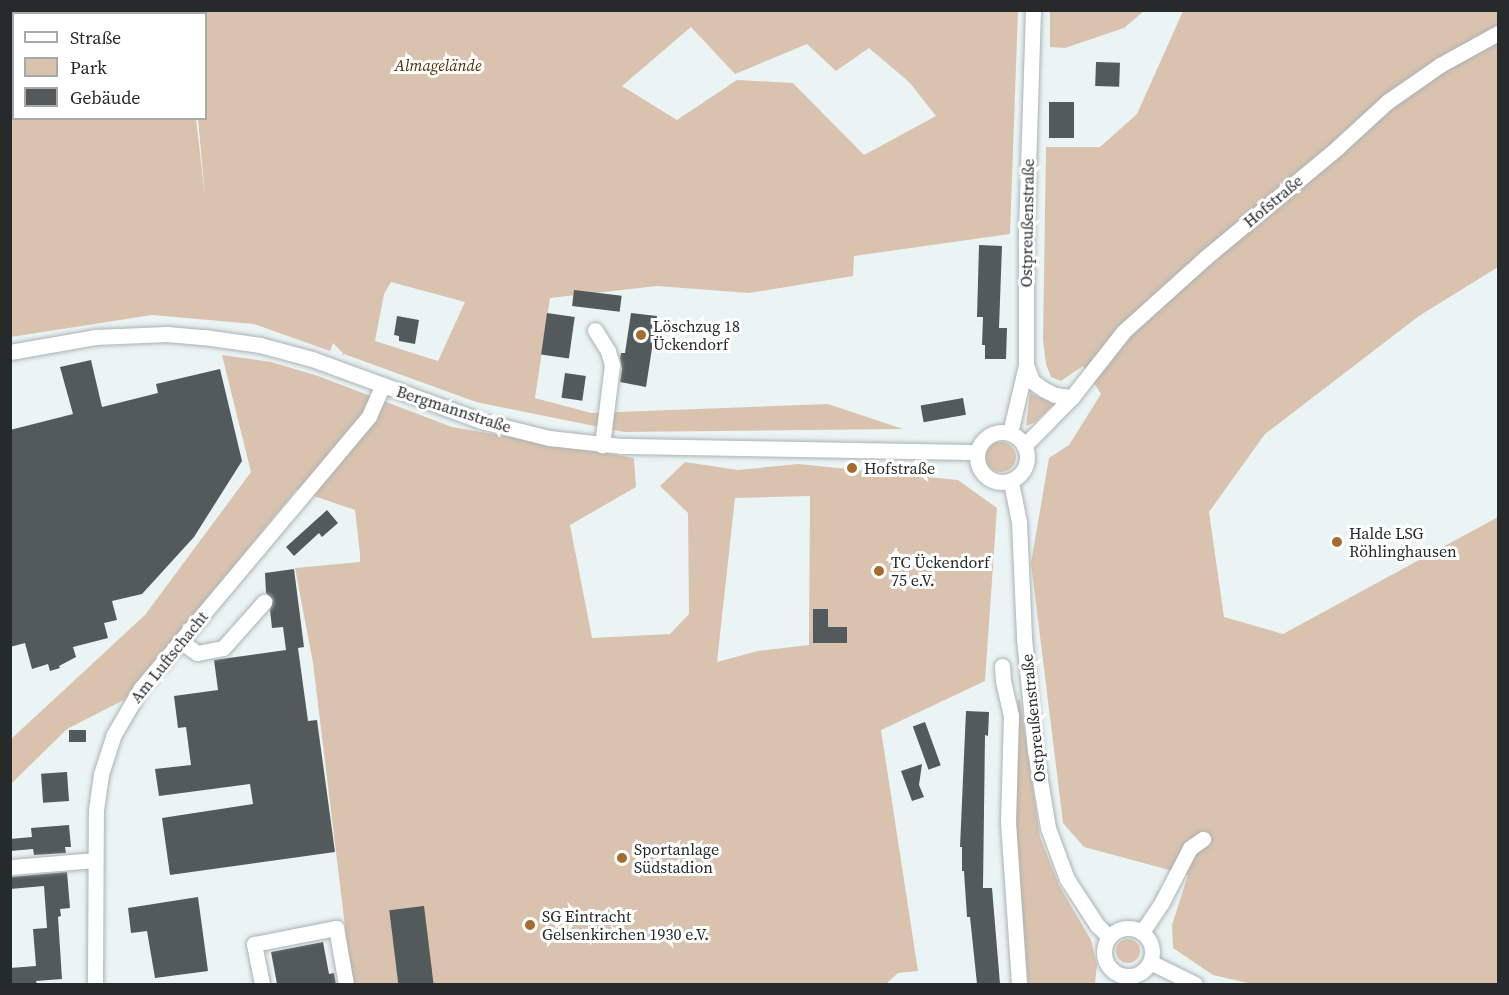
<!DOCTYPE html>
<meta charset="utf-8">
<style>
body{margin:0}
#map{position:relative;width:1509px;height:995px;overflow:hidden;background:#ebf4f5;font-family:"Source Serif 4",serif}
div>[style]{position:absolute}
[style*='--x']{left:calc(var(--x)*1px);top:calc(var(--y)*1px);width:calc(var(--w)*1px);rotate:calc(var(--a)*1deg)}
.green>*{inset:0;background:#dac3ae}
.round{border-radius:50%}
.building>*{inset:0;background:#525a5b;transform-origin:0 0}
.roads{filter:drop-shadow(0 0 2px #aab3b4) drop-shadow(0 0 2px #aab3b4)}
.minor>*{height:15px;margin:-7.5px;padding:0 7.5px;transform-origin:7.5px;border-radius:7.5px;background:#fff}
.minor>.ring{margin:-7.5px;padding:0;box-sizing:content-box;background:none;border:15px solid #fff;border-radius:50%}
.dots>*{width:16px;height:16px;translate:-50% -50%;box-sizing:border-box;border:3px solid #fff;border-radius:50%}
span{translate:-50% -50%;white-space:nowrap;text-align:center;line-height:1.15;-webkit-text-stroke:6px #fff;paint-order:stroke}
.park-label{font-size:16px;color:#512e04;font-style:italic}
.street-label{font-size:16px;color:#262a2a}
.poi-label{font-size:16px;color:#262a2a}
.left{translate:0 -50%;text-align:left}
.frame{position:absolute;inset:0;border:12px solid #262a2a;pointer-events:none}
.legend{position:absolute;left:12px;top:12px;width:195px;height:108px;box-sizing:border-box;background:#fff;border:2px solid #a8aaaa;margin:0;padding:8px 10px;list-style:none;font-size:18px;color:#262a2a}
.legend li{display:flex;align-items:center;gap:12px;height:30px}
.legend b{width:30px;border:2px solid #a8aaaa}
</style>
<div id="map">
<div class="green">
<div style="clip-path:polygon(evenodd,11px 11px,181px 11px,182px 13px,14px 14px,14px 118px,196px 119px,205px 196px,198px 119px,206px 118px,206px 14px,183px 13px,182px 11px,1018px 11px,1010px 234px,854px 256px,853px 276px,749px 293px,657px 286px,550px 298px,535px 398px,591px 413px,828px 404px,903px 429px,624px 432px,476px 402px,344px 354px,342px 357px,343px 353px,333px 343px,330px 351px,254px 324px,152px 315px,11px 337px,11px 11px,691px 27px,735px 74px,807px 44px,836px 71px,869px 48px,909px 82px,936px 116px,864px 155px,793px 83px,737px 80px,677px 120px,622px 86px,691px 27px,11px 11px,391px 282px,465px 302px,438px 361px,375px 341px,384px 294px,391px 282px)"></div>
<div style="clip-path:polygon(1050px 11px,1050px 10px,1144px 11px,1124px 28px,1065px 48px,1050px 47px)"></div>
<div style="clip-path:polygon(1183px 11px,1498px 11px,1498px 267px,1419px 316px,1265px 434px,1209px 512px,1224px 617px,1283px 634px,1498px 517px,1498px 984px,1252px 984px,1213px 975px,1173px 948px,1172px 925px,1188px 875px,1084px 847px,1063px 823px,1031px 563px,1049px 458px,1069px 445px,1101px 394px,1083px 366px,1061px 381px,1051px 377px,1046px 364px,1043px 340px,1046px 147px,1100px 147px,1137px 114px)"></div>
<div style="clip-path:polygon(evenodd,222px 355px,271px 362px,318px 376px,452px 427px,634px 458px,636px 487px,570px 525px,592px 638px,670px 634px,689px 614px,688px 513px,660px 486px,685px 462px,738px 470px,798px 464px,958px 480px,997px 508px,985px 681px,881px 730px,918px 971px,898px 973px,886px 984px,352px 984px,313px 663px,295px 568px,360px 562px,360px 554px,355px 510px,296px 490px,124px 700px,67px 729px,11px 784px,11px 739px,145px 615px,251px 472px,222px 355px,810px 496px,809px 645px,758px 651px,717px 662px,735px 498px,810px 496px)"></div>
<div style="clip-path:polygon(1030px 393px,1054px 404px,1034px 423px,1026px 426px)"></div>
<div class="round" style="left:986px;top:442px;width:30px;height:30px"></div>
<div style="clip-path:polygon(1018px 700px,1020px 700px,1040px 837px,1059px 885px,1091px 940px,1097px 965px,1095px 984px,1028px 984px,1016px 835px)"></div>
<div class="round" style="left:1116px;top:939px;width:24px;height:24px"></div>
</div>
<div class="building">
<div style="left:1096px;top:62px;width:24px;height:24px;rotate:2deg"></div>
<div style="left:1049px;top:102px;width:25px;height:36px"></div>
<div style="clip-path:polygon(979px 245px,1002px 246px,999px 328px,1007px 328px,1006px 359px,985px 359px,985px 345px,982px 345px,983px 317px,977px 317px)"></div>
<div style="left:574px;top:290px;width:48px;height:16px;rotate:7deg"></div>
<div style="left:547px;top:313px;width:28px;height:42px;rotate:8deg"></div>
<div style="clip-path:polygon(631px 313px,657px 316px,646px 387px,620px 382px,622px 369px,620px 358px,621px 353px,625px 353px)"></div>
<div style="clip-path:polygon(397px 316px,419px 320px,415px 344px,399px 341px,399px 336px,394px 335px)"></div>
<div style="clip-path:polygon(91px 360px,102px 407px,158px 393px,156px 384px,220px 369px,242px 461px,194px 537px,142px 594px,112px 601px,117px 620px,104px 623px,108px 638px,73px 647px,76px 657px,59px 666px,60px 668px,50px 671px,48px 664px,32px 669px,25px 643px,10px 647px,10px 430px,73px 414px,60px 367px)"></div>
<div style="left:565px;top:373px;width:21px;height:25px;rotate:8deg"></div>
<div style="left:963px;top:398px;width:17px;height:43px;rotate:80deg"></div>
<div style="clip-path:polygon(327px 510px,338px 523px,322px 537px,319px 533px,294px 556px,286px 547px)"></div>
<div style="clip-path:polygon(294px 569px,304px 647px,298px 648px,308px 721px,317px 720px,335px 852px,170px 875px,162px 818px,253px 804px,250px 784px,159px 796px,155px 769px,191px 765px,186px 727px,178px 728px,174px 696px,218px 690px,214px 660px,286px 650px,283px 627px,272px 628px,270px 610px,273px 600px,266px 593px,265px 573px)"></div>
<div style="clip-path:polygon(813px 609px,828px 609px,828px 627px,847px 627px,847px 643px,813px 643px)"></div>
<div style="clip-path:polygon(966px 711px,989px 712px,988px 736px,985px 735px,983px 888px,992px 888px,1000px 984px,977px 984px,970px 917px,967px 917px,964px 871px,962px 871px,962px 847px,960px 847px)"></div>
<div style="left:925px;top:722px;width:46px;height:13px;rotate:70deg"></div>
<div style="left:69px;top:730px;width:17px;height:12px"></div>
<div style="clip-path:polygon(922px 764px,919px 785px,924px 797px,912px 801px,901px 771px)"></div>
<div style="left:67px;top:772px;width:29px;height:26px;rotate:86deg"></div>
<div style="clip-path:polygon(69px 825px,71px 847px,65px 847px,66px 853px,34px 855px,33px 849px,10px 851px,10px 839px,32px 837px,31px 828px)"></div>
<div style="clip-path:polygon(67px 872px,70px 908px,60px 909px,61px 916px,58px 917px,62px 979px,36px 981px,37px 984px,10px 984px,10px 968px,36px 966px,33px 929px,47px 928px,44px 886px,10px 889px,10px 877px)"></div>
<div style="clip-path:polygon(198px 897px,208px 971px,155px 978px,147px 931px,131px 933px,128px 908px)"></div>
<div style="left:424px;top:906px;width:79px;height:35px;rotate:83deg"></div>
<div style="clip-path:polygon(323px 942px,329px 974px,334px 973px,336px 984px,277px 984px,271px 952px)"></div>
</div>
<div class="roads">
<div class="minor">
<div style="--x:595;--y:330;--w:25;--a:58"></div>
<div style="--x:608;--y:351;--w:15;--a:74"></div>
<div style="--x:612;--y:365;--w:81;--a:97.1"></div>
<div style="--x:10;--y:352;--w:86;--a:-10"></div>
<div style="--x:95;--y:337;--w:72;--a:-2.4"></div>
<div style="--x:167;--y:334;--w:37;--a:5"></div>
<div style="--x:204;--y:337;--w:57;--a:8.1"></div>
<div style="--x:260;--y:345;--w:54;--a:15.1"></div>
<div style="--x:312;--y:359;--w:180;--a:20.1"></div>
<div style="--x:481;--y:421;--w:70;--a:14"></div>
<div style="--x:549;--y:438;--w:72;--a:6.3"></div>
<div style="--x:621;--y:446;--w:356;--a:1"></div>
<div style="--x:1026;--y:365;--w:18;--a:68"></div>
<div style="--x:1033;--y:382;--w:12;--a:35"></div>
<div style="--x:1043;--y:389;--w:13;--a:27"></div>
<div style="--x:1055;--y:395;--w:17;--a:7"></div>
<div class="ring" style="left:977px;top:432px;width:35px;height:35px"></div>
<div style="--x:1010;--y:433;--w:70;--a:-76.8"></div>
<div style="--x:1026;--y:365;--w:133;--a:-90"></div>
<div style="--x:1026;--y:232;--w:222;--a:-88.2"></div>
<div style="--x:1024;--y:446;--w:69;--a:-45.6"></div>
<div style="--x:1072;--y:397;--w:84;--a:-51.8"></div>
<div style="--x:1124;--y:331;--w:109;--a:-42"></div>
<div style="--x:1205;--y:258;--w:173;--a:-39.8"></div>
<div style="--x:1338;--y:147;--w:67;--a:-42.6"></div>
<div style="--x:1387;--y:102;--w:65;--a:-34.9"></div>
<div style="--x:1440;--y:65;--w:66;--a:-28.9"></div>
<div style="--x:1011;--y:482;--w:41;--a:78.7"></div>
<div style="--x:1019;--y:522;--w:116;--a:87.5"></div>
<div style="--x:1024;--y:638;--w:113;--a:84.4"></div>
<div style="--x:1035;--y:750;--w:79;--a:80.5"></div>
<div style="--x:1048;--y:828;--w:54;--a:69.6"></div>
<div style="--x:1067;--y:879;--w:55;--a:56.9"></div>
<div style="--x:1097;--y:925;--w:17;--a:45"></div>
<div style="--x:180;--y:641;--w:21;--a:35"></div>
<div style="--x:197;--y:653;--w:26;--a:-11"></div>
<div style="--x:223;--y:648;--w:62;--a:-48.3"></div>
<div style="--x:1002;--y:666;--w:15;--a:86"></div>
<div style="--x:1003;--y:681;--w:35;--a:77"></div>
<div style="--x:1011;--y:715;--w:107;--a:91.6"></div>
<div style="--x:1008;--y:822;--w:162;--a:86.1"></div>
<div style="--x:10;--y:867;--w:85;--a:-4.7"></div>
<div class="ring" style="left:1104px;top:928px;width:33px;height:33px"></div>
<div style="--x:1142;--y:932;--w:36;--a:-56"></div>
<div style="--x:1162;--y:902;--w:61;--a:-62.6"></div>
<div style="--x:1190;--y:848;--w:16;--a:-35"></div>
<div style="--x:1150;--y:962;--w:50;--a:26.1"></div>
<div style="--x:95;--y:984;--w:174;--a:-89.7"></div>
<div style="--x:96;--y:810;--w:36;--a:-82"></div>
<div style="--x:101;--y:774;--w:40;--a:-72"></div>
<div style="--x:113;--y:736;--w:56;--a:-59.7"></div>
<div style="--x:141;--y:688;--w:355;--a:-50"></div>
<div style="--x:369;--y:416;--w:34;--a:-66"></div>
<div style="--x:262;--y:984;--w:41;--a:-101.3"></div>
<div style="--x:254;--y:944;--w:84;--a:-11"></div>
<div style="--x:336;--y:928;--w:57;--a:79.9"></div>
</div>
</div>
<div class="dots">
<div style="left:641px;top:335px;background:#a66b2d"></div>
<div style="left:852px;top:468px;background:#a66b2d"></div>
<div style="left:1337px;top:542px;background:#a66b2d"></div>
<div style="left:879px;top:571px;background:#a66b2d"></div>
<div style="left:622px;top:858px;background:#a66b2d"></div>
<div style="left:530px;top:925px;background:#a66b2d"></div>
</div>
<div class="park-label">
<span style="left:438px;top:65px">Almagelände</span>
</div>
<div class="street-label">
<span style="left:1273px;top:201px;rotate:-40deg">Hofstraße</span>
<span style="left:1027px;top:223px;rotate:-89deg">Ostpreußenstraße</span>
<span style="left:454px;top:409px;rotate:18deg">Bergmannstraße</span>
<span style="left:169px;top:657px;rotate:-51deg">Am Luftschacht</span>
<span style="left:1033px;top:718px;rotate:-96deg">Ostpreußenstraße</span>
</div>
<div class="poi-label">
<span class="left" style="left:653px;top:335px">Löschzug 18<br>Ückendorf</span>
<span class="left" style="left:864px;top:468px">Hofstraße</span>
<span class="left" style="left:1349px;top:542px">Halde LSG<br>Röhlinghausen</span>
<span class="left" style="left:891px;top:571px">TC Ückendorf<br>75 e.V.</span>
<span class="left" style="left:634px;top:858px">Sportanlage<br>Südstadion</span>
<span class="left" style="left:542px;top:925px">SG Eintracht<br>Gelsenkirchen 1930 e.V.</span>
</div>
<div class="frame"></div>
<ul class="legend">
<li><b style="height:8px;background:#fff"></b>Straße</li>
<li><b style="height:16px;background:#dac3ae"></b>Park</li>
<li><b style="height:16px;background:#525a5b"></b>Gebäude</li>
</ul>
</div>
